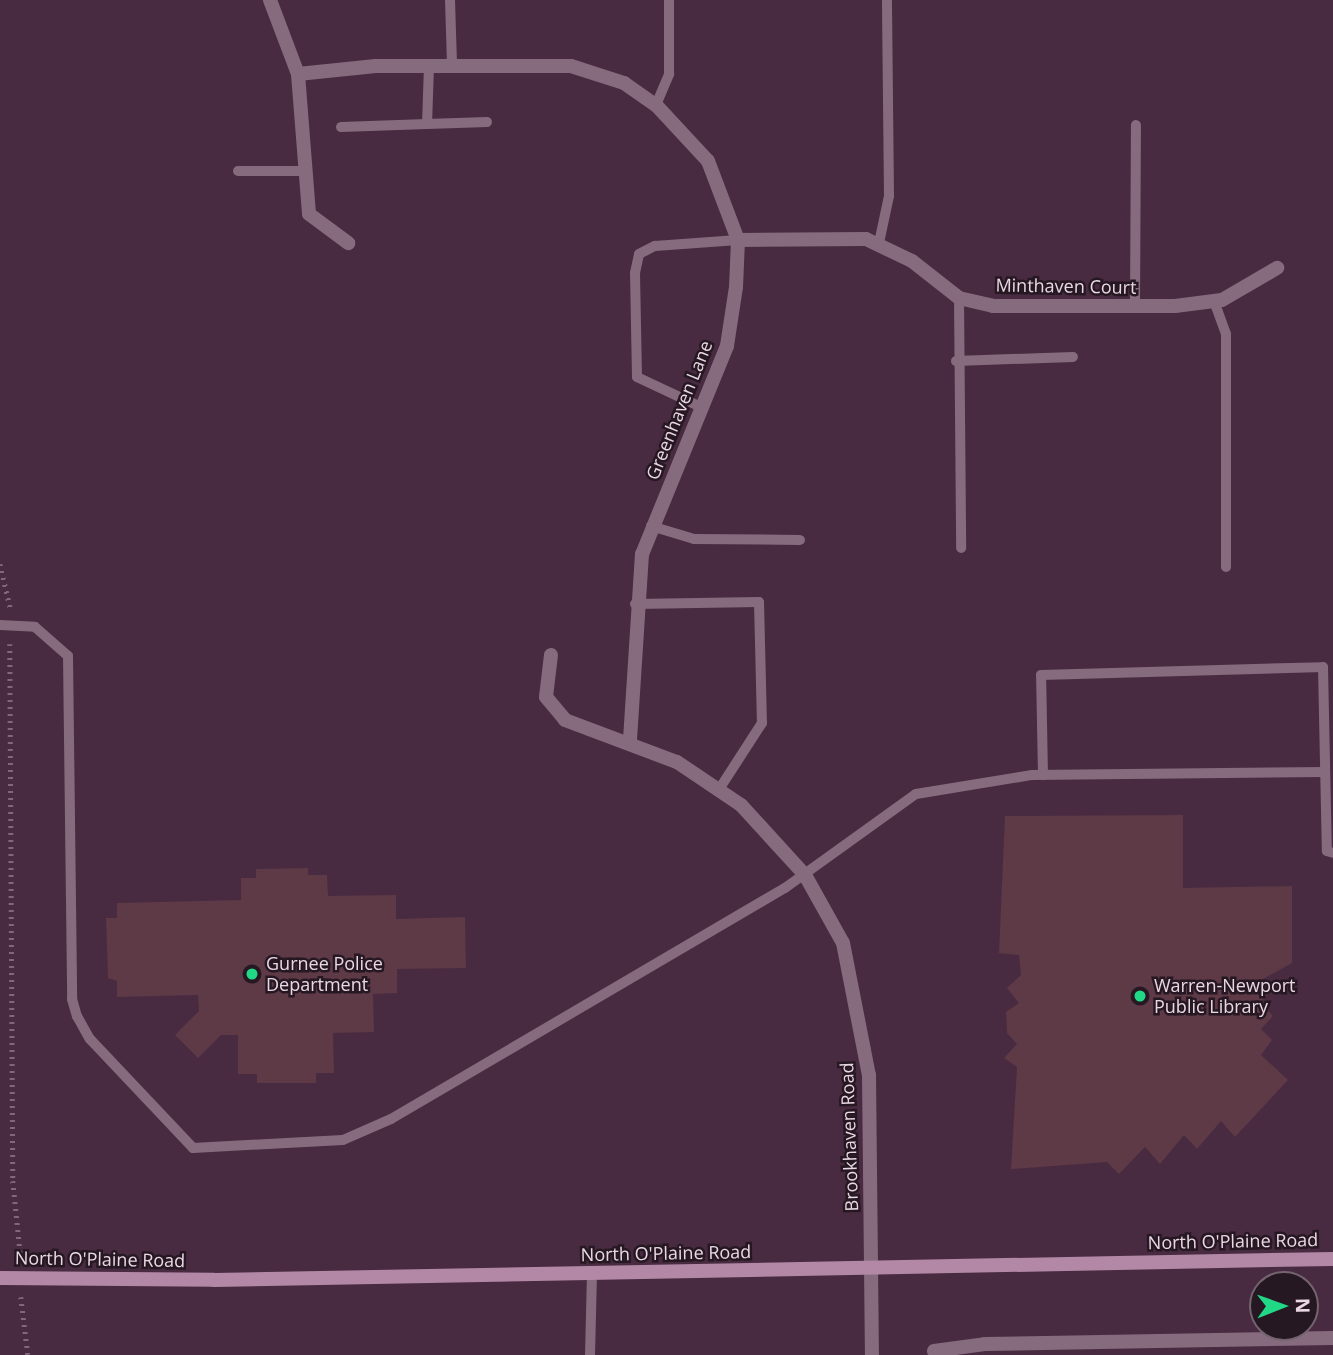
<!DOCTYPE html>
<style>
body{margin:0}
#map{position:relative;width:1333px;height:1355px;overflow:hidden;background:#482b40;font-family:"Open Sans",sans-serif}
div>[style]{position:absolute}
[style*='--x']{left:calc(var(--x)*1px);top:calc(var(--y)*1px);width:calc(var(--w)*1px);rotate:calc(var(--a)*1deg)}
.building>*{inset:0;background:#5e3946}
.path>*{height:4.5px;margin-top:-2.25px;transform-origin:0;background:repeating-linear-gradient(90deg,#806779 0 2px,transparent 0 7px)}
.lane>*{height:10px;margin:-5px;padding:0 5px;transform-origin:5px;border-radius:5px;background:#866b7e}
.street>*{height:14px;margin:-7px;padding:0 7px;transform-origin:7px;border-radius:7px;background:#866b7e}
.secondary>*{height:14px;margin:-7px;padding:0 7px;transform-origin:7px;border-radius:7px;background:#b288a6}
.dots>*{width:19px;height:19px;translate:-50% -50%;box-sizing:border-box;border:4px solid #261822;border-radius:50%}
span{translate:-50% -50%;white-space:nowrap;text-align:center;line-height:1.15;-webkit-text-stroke:5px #261822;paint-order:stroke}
.street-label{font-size:18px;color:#ead7e4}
.poi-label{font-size:18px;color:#ead7e4}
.left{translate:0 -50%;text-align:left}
.north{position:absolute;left:1249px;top:1271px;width:70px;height:70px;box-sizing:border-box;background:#261822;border:2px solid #746470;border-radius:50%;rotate:89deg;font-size:19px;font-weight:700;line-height:28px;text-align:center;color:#ead7e4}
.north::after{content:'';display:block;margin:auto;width:24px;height:32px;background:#21d887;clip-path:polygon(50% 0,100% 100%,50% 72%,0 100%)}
</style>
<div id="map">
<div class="building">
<div style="clip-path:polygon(1183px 815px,1183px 888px,1292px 886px,1292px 963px,1263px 979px,1273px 990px,1260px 1002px,1273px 1016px,1261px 1029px,1272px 1040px,1261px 1055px,1288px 1080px,1235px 1137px,1221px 1121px,1197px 1149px,1184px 1135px,1160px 1164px,1145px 1147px,1119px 1174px,1107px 1162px,1011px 1169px,1017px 1067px,1004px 1058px,1017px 1044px,1007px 1033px,1006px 1012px,1019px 1003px,1007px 988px,1021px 975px,1019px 955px,999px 953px,1005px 816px)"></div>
<div style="clip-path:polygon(308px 868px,308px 875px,327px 875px,328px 896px,396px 895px,396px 919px,465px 917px,466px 968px,397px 969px,397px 993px,373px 994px,374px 1032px,333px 1033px,334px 1073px,316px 1073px,316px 1083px,257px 1083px,257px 1074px,238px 1074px,238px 1035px,221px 1035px,198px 1058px,175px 1035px,199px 1011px,198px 995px,117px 997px,117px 981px,108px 978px,106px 918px,117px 918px,117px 903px,241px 900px,241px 878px,256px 878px,256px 869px)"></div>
</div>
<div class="path">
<div style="--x:0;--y:564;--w:47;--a:76.6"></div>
<div style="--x:10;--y:644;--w:537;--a:89.68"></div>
<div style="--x:13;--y:1181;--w:79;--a:84.2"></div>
<div style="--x:21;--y:1297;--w:58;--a:83.1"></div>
</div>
<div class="lane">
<div style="--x:450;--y:0;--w:65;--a:88.2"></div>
<div style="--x:429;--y:65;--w:59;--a:91.9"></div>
<div style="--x:427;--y:124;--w:60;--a:-1.9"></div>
<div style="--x:656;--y:105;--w:34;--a:-67"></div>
<div style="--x:669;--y:74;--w:74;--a:-90"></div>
<div style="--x:341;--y:127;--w:86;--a:-2"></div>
<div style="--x:238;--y:171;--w:66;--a:0"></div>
<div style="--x:879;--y:243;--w:48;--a:-78"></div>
<div style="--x:889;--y:196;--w:196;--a:-90.6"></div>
<div style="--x:959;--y:298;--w:250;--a:89.5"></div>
<div style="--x:1214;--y:301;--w:35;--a:70"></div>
<div style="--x:1226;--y:334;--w:233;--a:90"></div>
<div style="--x:1135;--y:306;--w:181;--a:-89.7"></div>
<div style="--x:956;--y:361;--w:117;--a:-2"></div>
<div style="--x:703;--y:408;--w:73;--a:-154.8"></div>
<div style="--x:637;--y:377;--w:104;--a:-91.1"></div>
<div style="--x:635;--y:273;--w:19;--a:-78"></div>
<div style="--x:639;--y:254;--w:18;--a:-27"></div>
<div style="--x:655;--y:246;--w:83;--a:-4.1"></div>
<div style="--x:651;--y:526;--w:45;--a:16.8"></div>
<div style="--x:694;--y:539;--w:106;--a:0.5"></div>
<div style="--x:635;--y:604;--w:124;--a:-0.9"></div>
<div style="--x:759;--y:602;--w:121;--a:88.6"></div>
<div style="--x:762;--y:723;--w:77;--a:122.9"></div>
<div style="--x:0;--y:625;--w:35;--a:3"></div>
<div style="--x:35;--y:627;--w:44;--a:41.3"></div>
<div style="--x:68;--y:656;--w:343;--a:89.3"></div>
<div style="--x:72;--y:999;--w:18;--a:74"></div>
<div style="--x:77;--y:1016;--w:26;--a:61"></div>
<div style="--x:90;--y:1039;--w:150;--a:46.6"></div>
<div style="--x:193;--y:1148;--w:150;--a:-3.1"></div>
<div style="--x:343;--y:1140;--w:52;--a:-23.6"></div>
<div style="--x:391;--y:1119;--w:457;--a:-30.4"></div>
<div style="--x:785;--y:888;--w:161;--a:-35.7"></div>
<div style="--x:916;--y:794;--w:118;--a:-9.3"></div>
<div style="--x:1032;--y:775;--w:293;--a:-0.6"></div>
<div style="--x:1043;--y:775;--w:100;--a:-91.1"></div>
<div style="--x:1041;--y:675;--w:282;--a:-1.6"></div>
<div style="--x:1323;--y:667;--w:184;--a:88.8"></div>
<div style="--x:1327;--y:851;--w:6;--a:18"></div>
<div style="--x:590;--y:1355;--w:81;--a:-88.6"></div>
</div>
<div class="street">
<div style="--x:270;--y:0;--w:79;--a:69.3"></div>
<div style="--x:298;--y:74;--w:140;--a:85.5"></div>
<div style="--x:309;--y:214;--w:49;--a:36.6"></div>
<div style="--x:298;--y:74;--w:78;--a:-5.9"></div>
<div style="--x:376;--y:66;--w:195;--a:0"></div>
<div style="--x:571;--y:66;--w:56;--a:17.8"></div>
<div style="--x:624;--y:83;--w:39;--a:35"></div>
<div style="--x:656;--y:105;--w:76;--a:47.1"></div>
<div style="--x:708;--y:161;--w:85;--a:69.2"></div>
<div style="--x:738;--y:240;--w:47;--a:92.4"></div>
<div style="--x:736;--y:287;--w:60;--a:98.7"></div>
<div style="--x:727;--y:346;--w:225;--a:112.2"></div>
<div style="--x:642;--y:554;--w:187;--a:93.7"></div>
<div style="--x:738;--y:240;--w:128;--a:-0.4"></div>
<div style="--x:866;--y:239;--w:51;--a:25.6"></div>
<div style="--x:912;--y:261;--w:60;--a:38.2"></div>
<div style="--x:959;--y:298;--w:35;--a:13"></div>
<div style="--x:993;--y:306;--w:182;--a:0"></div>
<div style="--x:1175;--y:306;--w:47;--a:-7.3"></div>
<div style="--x:1222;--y:300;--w:64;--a:-30.2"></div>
<div style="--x:551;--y:655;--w:42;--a:96.8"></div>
<div style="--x:546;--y:697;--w:30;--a:50"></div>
<div style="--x:565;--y:720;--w:120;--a:20.6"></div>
<div style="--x:677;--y:762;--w:77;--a:33.9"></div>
<div style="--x:741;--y:805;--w:95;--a:47.6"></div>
<div style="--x:805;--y:875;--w:78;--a:60.8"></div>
<div style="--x:843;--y:943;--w:135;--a:78.9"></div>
<div style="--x:869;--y:1075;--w:280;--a:89.4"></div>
<div style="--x:934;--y:1351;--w:51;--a:-7.8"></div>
<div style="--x:985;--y:1344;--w:348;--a:-1"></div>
</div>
<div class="secondary">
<div style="--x:0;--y:1278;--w:214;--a:0.5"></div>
<div style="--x:214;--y:1280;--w:1119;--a:-1.08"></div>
</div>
<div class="dots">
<div style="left:252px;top:974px;background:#21d887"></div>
<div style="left:1140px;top:996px;background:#21d887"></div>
</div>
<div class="street-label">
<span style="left:1066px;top:286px;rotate:1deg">Minthaven Court</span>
<span style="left:679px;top:410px;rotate:-68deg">Greenhaven Lane</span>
<span style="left:849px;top:1137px;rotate:-92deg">Brookhaven Road</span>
<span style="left:1233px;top:1241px;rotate:-1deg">North O'Plaine Road</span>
<span style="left:666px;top:1253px;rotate:-1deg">North O'Plaine Road</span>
<span style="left:100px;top:1259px;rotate:1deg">North O'Plaine Road</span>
</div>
<div class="poi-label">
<span class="left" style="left:266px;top:974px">Gurnee Police<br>Department</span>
<span class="left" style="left:1154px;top:996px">Warren-Newport<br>Public Library</span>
</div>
<div class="north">N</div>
</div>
